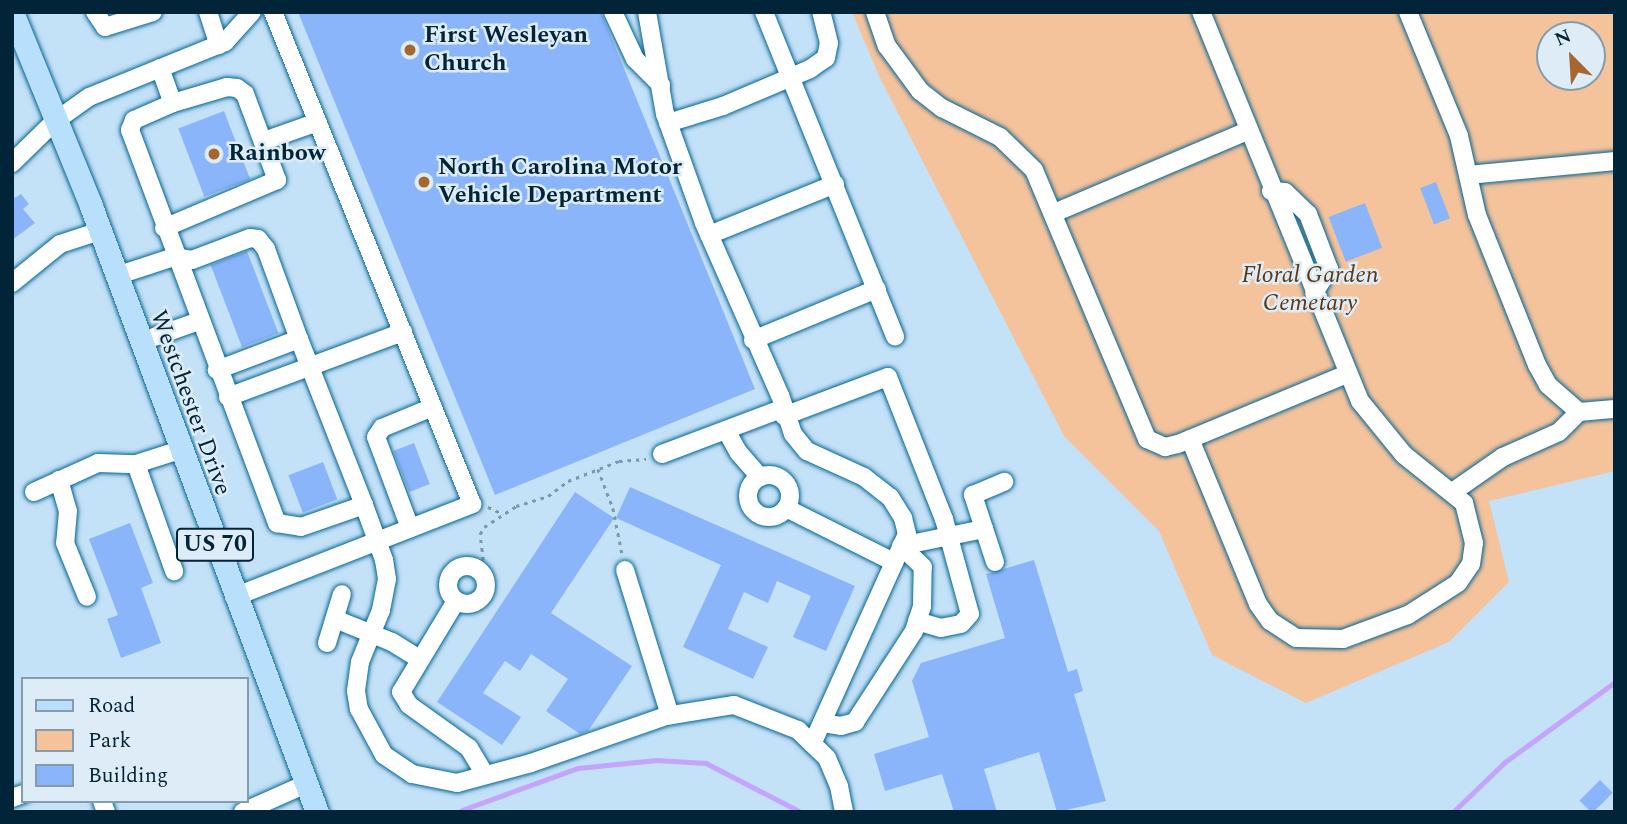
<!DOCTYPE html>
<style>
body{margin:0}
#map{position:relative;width:1627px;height:824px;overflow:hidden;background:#c3e1f7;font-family:Spectral,serif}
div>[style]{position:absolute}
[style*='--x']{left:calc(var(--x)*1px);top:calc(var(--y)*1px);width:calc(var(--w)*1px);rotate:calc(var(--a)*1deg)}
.green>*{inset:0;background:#f5c39b}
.stream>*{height:4.5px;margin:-2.25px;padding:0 2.25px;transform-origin:2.25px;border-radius:2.25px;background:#c4a4fc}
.building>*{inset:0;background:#8bb5fa;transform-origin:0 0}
.path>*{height:2.5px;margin-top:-1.25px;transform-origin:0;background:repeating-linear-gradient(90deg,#7999ae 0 3.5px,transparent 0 8.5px)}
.roads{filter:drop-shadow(0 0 2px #036596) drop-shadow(0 0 2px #036596)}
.minor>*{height:18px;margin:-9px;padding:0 9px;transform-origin:9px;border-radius:9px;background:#fff}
.minor>.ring{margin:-9px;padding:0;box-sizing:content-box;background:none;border:18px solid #fff;border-radius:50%}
.major>*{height:23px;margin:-11.5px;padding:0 11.5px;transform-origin:11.5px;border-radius:11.5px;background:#b8dffb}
.dots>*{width:19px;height:19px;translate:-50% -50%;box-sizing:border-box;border:4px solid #ddecf7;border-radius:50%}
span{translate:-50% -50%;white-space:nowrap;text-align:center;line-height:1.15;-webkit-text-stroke:5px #ddecf7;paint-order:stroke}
.shield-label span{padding:2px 5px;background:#ddecf7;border:2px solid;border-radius:5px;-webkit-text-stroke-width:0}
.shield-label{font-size:23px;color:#012438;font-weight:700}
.poi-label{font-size:24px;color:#012438;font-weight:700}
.left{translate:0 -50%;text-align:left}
.park-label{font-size:24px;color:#5f3712;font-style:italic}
.street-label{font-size:24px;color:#012438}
.frame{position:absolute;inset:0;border:14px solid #012438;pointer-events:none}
.legend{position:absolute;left:21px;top:677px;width:228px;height:126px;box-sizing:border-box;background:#ddecf7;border:2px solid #859cab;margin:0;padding:9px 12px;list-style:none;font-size:21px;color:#012438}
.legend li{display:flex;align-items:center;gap:14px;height:35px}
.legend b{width:35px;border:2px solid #859cab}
.north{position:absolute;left:1536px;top:21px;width:70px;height:70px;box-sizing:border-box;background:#ddecf7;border:2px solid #859cab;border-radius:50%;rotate:336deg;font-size:19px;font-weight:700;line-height:28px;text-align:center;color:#012438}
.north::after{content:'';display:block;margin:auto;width:24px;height:32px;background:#a5672e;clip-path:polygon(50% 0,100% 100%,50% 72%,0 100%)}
</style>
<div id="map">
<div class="green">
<div style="clip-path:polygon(evenodd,852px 12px,1615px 12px,1615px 471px,1489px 501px,1509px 582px,1449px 642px,1306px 703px,1212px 655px,1159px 531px,1064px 436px,880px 78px,852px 12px,1550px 35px,1592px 35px,1592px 77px,1550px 77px,1550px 35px)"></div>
</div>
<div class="stream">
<div style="--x:462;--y:810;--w:123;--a:-19.9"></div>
<div style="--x:578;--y:768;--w:78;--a:-5.9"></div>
<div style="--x:656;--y:760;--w:50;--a:3.4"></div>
<div style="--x:706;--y:763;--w:107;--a:27.3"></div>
<div style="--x:1391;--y:812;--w:16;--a:0"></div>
<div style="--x:1453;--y:812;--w:72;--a:-43.9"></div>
<div style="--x:1505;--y:762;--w:136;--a:-36"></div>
</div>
<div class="building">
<div style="clip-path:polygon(298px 12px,601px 12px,755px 389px,495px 495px)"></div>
<div style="left:224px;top:111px;width:73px;height:49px;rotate:69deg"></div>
<div style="left:1436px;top:182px;width:39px;height:17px;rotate:69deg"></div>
<div style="clip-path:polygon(12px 194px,15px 198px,21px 194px,29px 204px,23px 209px,35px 223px,12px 240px)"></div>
<div style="left:1365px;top:203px;width:48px;height:39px;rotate:69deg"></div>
<div style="left:247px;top:251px;width:88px;height:39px;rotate:69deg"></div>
<div style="left:414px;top:443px;width:44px;height:22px;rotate:69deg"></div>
<div style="left:323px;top:462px;width:40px;height:37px;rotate:69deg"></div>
<div style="clip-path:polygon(630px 487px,855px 586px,826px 651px,793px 637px,811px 596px,777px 581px,768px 603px,744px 592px,728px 629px,768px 647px,753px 679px,683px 647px,721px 565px,616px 518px)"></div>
<div style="clip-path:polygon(575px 492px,614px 518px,551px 613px,632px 666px,588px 731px,580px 734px,546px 711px,568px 679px,531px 654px,520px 671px,505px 661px,483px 693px,521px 717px,502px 745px,437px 702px)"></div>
<div style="clip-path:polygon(130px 523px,153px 583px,141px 588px,161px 643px,121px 658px,107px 619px,118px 615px,89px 539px)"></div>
<div style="clip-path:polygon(1034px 560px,1068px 672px,1077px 669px,1083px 691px,1074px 694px,1106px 801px,1057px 812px,1039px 752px,984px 769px,997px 812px,954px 812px,942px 774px,885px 791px,874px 754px,929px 737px,912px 681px,921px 663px,1005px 638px,986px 574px)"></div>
<div style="left:1600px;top:780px;width:18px;height:29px;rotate:45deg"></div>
</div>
<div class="path">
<div style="--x:598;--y:469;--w:42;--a:69"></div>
<div style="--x:613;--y:508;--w:46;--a:78.7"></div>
<div style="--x:488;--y:507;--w:17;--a:25"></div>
<div style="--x:478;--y:570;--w:11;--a:-63"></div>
<div style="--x:483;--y:560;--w:26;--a:-97"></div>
<div style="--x:480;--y:534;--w:8;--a:-60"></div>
<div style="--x:484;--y:527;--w:38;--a:-33"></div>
<div style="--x:516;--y:506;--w:34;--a:-17"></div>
<div style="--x:548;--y:496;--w:25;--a:-37"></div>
<div style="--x:568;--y:481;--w:55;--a:-21.4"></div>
<div style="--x:619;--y:461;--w:27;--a:-4"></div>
</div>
<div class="roads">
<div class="minor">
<div style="--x:95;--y:12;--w:18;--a:56"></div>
<div style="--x:105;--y:27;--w:50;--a:-17.4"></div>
<div style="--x:208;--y:12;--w:35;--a:72"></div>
<div style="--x:613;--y:12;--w:52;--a:64.9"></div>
<div style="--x:635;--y:59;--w:37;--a:45"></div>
<div style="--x:647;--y:12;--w:104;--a:80"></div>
<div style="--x:665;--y:114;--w:116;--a:70.3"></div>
<div style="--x:704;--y:223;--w:188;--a:66.2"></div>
<div style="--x:780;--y:395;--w:41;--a:71.6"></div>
<div style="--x:793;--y:434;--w:22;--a:51"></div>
<div style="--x:807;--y:451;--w:63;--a:24.5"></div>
<div style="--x:864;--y:477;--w:33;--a:38"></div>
<div style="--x:890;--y:497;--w:25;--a:58"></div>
<div style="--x:903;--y:518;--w:16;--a:76"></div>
<div style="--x:907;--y:534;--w:230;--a:114.3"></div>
<div style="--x:764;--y:12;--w:350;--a:68"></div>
<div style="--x:875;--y:12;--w:36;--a:71"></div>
<div style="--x:887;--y:46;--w:56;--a:53.7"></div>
<div style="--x:920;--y:91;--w:28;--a:38"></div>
<div style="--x:942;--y:108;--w:65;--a:26.6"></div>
<div style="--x:1000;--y:137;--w:47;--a:44.1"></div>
<div style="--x:1034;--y:170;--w:292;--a:67.2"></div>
<div style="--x:1147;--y:439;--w:20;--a:24"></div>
<div style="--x:1165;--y:447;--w:13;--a:-13"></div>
<div style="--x:1178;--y:444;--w:183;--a:-22.5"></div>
<div style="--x:1408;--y:12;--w:134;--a:67.6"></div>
<div style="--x:1459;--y:136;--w:81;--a:77.2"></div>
<div style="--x:1477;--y:215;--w:162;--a:68.2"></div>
<div style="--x:1537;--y:365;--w:23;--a:61"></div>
<div style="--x:1548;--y:385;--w:41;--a:41.1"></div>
<div style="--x:1579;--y:412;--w:36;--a:-5"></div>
<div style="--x:160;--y:68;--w:37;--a:70"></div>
<div style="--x:173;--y:103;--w:43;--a:156.4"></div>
<div style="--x:134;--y:120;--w:11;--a:112"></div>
<div style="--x:130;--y:130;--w:420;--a:69.5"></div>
<div style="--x:277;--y:523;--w:24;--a:9"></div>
<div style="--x:301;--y:527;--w:67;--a:-19.2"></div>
<div style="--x:364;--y:505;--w:59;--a:70"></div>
<div style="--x:384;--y:560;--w:19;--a:81"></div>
<div style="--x:387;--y:579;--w:32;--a:101"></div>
<div style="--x:381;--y:610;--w:56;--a:112"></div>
<div style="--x:360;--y:662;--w:29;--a:98"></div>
<div style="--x:356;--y:691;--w:18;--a:81"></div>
<div style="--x:359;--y:709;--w:52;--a:61.5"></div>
<div style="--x:384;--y:755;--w:34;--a:34"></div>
<div style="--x:412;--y:774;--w:46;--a:11.3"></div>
<div style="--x:457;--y:783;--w:77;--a:-15.1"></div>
<div style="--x:531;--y:763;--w:143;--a:-19.2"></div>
<div style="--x:666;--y:716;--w:69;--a:-9.2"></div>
<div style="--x:734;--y:705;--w:69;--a:21.3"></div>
<div style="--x:798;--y:730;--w:40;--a:44"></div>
<div style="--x:827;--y:758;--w:30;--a:67"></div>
<div style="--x:839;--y:786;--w:26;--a:79"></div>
<div style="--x:668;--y:123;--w:58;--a:-17.2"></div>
<div style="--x:723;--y:106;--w:95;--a:-23"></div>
<div style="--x:810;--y:69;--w:19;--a:-35"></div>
<div style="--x:826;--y:58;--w:15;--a:-79"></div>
<div style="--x:829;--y:43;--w:32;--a:-104"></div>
<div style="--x:264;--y:141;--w:57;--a:-19.4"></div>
<div style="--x:12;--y:163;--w:59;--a:-44.3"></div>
<div style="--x:54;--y:122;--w:43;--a:-35.5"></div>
<div style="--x:89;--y:97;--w:147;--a:-22"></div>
<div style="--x:225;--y:42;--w:40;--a:-48"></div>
<div style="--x:1468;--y:175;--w:148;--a:-5.4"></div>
<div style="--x:1271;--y:191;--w:14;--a:4"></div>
<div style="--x:1285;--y:192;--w:32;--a:44"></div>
<div style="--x:1308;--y:214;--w:59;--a:69.1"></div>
<div style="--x:1329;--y:269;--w:28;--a:122"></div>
<div style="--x:1054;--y:213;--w:210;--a:-23"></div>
<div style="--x:164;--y:228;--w:123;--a:-23"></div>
<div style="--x:277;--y:180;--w:92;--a:-110.4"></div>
<div style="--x:245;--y:94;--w:10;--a:-143"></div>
<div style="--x:237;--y:88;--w:10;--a:-174"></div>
<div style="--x:227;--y:87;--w:56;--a:163.5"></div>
<div style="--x:709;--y:235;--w:136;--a:-22"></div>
<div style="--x:116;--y:276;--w:61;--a:-18.1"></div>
<div style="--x:174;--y:257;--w:18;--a:9"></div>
<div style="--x:192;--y:260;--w:62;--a:-20.8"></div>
<div style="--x:250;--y:238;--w:8;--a:7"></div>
<div style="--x:258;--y:239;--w:13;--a:51"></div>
<div style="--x:266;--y:249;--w:96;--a:69.9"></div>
<div style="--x:299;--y:339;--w:88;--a:159.3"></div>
<div style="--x:12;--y:283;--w:62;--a:-39.1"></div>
<div style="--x:60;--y:244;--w:42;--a:-18"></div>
<div style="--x:299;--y:339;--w:178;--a:68.6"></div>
<div style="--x:753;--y:340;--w:134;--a:-22.4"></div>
<div style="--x:140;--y:342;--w:63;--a:-19.6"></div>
<div style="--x:228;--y:397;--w:187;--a:-20.4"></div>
<div style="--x:784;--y:416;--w:111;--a:-20.6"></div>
<div style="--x:888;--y:377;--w:153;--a:68.5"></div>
<div style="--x:944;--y:519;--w:98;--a:74.7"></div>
<div style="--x:970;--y:614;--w:13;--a:132"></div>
<div style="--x:961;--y:624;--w:20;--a:169"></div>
<div style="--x:941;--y:628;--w:25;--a:-164"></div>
<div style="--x:726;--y:430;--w:26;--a:61"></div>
<div style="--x:739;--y:453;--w:32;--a:49"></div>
<div style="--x:1190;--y:439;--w:178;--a:67.6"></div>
<div style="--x:1258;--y:604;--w:21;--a:55"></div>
<div style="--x:1270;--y:621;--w:31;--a:33"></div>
<div style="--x:1296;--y:638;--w:47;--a:1.2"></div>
<div style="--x:1343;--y:639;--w:69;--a:-20.3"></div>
<div style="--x:1408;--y:615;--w:59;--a:-32.6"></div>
<div style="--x:1458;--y:583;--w:23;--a:-56"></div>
<div style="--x:1471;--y:564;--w:21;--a:-82"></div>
<div style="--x:1474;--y:543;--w:41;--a:-104"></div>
<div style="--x:1464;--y:503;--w:77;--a:-141.3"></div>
<div style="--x:1404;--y:455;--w:70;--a:-129.2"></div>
<div style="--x:1360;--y:401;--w:420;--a:-112.2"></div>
<div style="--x:662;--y:454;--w:127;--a:-20.7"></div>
<div style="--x:136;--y:464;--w:114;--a:70.4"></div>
<div class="ring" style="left:748px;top:475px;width:24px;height:24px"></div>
<div style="--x:59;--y:480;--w:32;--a:74"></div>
<div style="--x:68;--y:511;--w:32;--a:95"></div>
<div style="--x:65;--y:543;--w:58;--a:67.8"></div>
<div style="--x:1454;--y:491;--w:60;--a:-34.8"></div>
<div style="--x:1503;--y:457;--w:61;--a:-24.1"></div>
<div style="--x:1559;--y:432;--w:28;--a:-45"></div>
<div style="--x:34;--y:492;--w:70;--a:-24.4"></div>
<div style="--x:98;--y:463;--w:38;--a:2"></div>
<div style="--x:136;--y:464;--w:46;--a:-17.7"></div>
<div style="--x:786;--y:508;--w:121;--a:26.6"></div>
<div style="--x:410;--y:528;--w:97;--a:-110.5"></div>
<div style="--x:376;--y:437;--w:11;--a:-56"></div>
<div style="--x:382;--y:428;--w:55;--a:-22.4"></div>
<div style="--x:901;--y:546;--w:85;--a:-11.6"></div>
<div style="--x:995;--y:562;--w:71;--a:-108.2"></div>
<div style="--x:973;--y:495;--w:34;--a:-23"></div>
<div class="ring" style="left:448px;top:566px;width:20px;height:20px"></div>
<div style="--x:625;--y:570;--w:152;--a:72.8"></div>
<div style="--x:234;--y:597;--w:256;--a:-21.3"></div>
<div style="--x:472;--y:504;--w:531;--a:-112.02"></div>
<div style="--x:456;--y:601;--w:106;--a:121.1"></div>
<div style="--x:401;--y:692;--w:15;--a:58"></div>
<div style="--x:409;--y:705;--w:74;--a:35.6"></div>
<div style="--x:469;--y:748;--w:31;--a:59"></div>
<div style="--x:335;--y:619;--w:61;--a:22"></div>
<div style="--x:392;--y:642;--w:32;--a:32"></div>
<div style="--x:327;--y:643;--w:51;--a:-73"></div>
<div style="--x:822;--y:723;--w:19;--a:9"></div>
<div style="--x:841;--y:726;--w:15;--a:-16"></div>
<div style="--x:855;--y:722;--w:108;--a:-57"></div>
<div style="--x:914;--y:631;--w:26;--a:-72"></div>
<div style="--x:922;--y:606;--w:39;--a:-89"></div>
<div style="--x:923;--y:567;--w:30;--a:-136"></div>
<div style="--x:12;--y:798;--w:12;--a:-20"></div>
<div style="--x:102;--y:801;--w:12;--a:70"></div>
<div style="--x:243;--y:812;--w:69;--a:-24"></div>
</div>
<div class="major">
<div style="--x:12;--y:12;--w:209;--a:67.8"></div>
<div style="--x:91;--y:206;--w:647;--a:69.55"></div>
</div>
</div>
<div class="dots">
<div style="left:410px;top:50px;background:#a5672e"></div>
<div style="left:214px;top:154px;background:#a5672e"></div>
<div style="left:424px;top:182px;background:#a5672e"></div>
</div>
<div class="shield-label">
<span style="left:215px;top:545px">US 70</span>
</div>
<div class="poi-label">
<span class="left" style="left:424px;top:50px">First Wesleyan<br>Church</span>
<span class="left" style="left:228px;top:154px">Rainbow</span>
<span class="left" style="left:438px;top:182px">North Carolina Motor<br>Vehicle Department</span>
</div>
<div class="park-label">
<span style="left:1310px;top:290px">Floral Garden<br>Cemetary</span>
</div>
<div class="street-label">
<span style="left:190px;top:403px;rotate:70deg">Westchester Drive</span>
</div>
<div class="frame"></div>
<ul class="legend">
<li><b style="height:9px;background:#b8dffb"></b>Road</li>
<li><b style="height:19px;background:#f5c39b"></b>Park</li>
<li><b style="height:19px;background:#8bb5fa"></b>Building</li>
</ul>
<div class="north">N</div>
</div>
